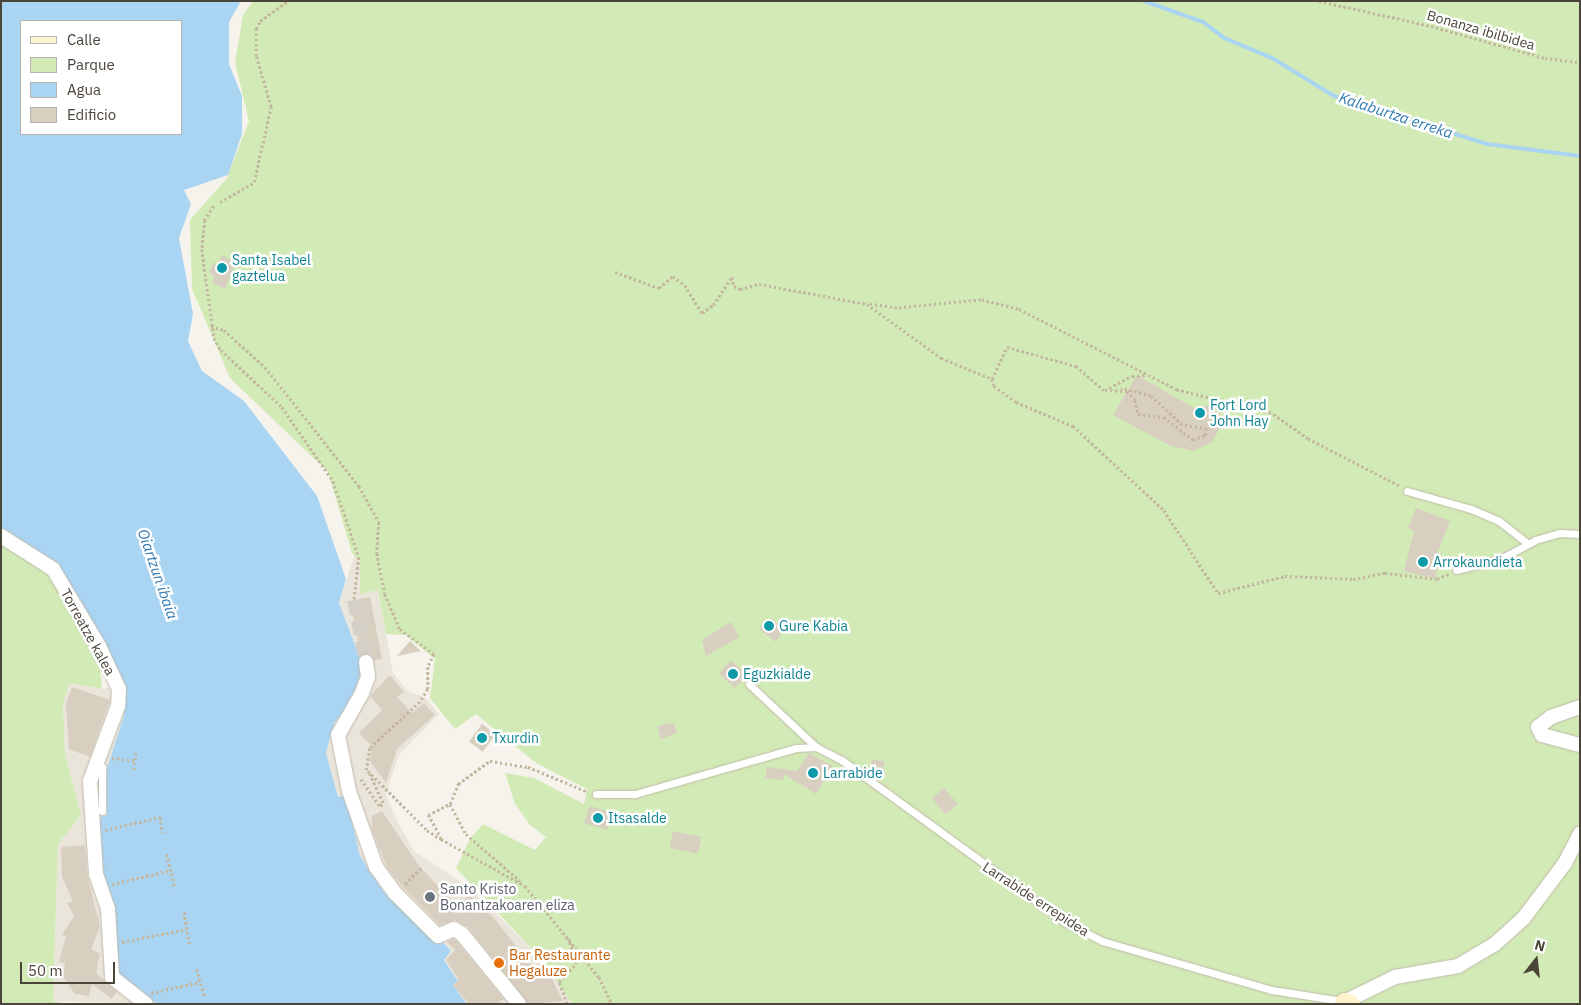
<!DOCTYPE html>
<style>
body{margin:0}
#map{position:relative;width:1581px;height:1005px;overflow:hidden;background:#f6f3ec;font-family:"IBM Plex Sans",sans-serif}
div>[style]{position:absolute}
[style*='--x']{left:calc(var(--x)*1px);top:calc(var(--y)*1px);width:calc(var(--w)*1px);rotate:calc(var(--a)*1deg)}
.residential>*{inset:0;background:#eae5da}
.green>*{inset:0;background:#d2eab5}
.water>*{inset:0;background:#a9d4f2}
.stream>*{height:4px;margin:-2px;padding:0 2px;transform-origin:2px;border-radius:2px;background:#a9d4f2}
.building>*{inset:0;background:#d8cfc1;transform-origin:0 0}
.street-tunnel>*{height:14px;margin-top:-7px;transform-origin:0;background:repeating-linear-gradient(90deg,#d4d0c8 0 14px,transparent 0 21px)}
.path>*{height:2.5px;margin-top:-1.25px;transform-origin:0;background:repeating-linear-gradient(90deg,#c4b79f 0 2.5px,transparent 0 5px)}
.roads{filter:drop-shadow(0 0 1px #c2bbae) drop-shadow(0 0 1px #c2bbae)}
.lane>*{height:7px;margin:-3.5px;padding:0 3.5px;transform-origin:3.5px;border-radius:3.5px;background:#fff}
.street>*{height:14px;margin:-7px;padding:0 7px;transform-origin:7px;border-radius:7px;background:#fff}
.secondary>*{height:19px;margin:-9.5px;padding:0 9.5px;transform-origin:9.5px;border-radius:9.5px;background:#fff3cd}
.dots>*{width:14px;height:14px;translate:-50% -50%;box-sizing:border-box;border:2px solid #fff;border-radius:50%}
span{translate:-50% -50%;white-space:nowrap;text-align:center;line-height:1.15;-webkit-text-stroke:5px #fff;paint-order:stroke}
.street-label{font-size:14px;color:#4b4439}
.culture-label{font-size:14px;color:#0d838f}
.left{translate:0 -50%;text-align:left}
.worship-label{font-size:14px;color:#5b616d}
.food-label{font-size:14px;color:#c56008}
.water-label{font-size:15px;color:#2e7ab2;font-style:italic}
.frame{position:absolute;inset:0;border:2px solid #4b4439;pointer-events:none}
.legend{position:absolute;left:20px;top:20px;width:162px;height:115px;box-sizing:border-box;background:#fff;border:1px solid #b7b4b0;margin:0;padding:6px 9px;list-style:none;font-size:15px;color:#4b4439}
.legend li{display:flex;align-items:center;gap:10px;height:25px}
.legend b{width:25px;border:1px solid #b7b4b0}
.north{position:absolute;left:1511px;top:935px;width:50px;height:50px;-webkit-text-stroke:4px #fff;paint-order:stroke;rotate:16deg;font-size:14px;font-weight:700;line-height:20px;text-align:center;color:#4b4439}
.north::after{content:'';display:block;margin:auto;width:18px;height:22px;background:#4b4439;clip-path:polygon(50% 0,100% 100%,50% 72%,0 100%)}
.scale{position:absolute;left:20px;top:962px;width:95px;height:22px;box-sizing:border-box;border:2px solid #4b4439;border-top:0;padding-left:6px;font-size:15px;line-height:18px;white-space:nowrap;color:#4b4439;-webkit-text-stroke:4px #fff;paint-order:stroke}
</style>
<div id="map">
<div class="residential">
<div style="clip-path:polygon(361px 553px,360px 594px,378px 590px,393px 673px,408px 691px,425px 698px,439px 714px,399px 755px,386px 794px,397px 821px,414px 851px,473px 890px,543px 961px,572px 1004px,467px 1004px,453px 985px,456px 977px,444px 960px,451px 951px,439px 939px,436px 944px,384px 892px,360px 856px,346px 795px,338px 797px,326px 753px,334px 723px,351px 704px,363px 666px,339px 603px,355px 554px)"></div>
<div style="clip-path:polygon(70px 683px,102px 689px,124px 684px,124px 716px,107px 768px,117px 973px,157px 1004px,53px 1001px,58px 844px,81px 815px,65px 755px,63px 703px)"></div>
</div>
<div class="green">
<div style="clip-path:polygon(253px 1px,1580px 1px,1580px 1004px,572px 1004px,543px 961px,456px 868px,470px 839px,483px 824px,535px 850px,546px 837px,530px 825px,515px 804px,505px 773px,534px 778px,584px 804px,587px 789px,536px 763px,476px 714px,455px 729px,430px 698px,435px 659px,406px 635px,386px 634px,378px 590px,360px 594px,360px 561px,352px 553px,328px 472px,230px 378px,192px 289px,190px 220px,227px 178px,249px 121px,235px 62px,243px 15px)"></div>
<div style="clip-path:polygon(1px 543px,48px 572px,99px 658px,102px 689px,70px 683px,63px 703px,65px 755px,81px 815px,58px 844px,53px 1001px,66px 1004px,1px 1004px)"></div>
</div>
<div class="water">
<div style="clip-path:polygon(evenodd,1px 1px,241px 1px,229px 22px,229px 64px,242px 96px,242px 134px,228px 175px,184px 190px,191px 204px,179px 238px,193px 314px,188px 341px,202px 371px,244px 401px,317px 496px,346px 579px,339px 603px,363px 666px,351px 704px,334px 723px,326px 753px,338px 797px,346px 795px,360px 856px,384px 892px,436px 944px,440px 939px,451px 951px,444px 960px,458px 981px,453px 985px,467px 1004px,157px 1004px,117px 973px,101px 871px,98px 818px,107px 815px,107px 768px,124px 716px,124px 684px,58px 565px,1px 528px,1px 1px,21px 21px,181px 21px,181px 134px,21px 134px,21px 21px)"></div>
</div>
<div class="stream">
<div style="--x:1144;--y:1;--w:63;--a:19.6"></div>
<div style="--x:1203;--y:22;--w:26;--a:37"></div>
<div style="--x:1224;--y:38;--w:52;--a:22.6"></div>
<div style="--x:1272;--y:58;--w:73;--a:31.5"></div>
<div style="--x:1334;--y:96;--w:160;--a:17.4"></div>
<div style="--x:1487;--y:144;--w:94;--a:7.4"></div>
</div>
<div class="building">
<div style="clip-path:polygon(222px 255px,236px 263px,225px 289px,212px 283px,214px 276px,209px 273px,213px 263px,218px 263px)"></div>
<div style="clip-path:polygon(1137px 375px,1201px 412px,1206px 405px,1226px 418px,1212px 442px,1193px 451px,1171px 446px,1113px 415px)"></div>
<div style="clip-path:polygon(1416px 508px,1450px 521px,1437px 553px,1442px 554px,1435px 579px,1404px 571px,1414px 531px,1408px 528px)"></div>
<div style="clip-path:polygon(370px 597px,382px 659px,374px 660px,369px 654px,361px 655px,350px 601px)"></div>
<div style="clip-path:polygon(770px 618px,784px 628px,776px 642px,759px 629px)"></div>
<div style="clip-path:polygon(731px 622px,739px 637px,706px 656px,702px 640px)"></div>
<div style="clip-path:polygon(410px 641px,421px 651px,397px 656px)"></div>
<div style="left:731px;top:660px;width:22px;height:18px;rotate:43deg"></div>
<div style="clip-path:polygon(390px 675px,404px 692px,397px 697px,412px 713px,424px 703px,435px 715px,397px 749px,386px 783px,370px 761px,372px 746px,359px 733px,382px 710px,370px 696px)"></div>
<div style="clip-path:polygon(72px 687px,110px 700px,90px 757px,69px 749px,66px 704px)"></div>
<div style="clip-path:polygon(673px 723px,677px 733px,661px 739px,657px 726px)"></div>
<div style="left:482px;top:724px;width:17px;height:22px;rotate:36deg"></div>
<div style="clip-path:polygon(809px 753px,833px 766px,816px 794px,784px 774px,783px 780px,765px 778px,767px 767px,797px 771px)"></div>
<div style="clip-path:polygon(872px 759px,885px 762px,881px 778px,869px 773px)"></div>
<div style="left:944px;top:788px;width:21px;height:16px;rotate:49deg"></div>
<div style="left:589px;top:806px;width:24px;height:18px;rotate:15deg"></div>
<div style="clip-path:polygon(382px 811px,419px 866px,458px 907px,469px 895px,493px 917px,531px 965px,535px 964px,542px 975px,548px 971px,563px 1001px,528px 1004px,469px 928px,455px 920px,440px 925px,405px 889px,388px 869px,372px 830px,372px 816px)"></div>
<div style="left:673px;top:831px;width:29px;height:17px;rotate:12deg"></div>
<div style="clip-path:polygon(85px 845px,87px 874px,100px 927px,91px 949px,100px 954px,96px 973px,117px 992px,111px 999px,92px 984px,89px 996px,75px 994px,63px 977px,65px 963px,59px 962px,66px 936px,62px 935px,74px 916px,67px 903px,73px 902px,62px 876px,61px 847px)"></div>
<div style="clip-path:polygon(453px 939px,456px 941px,504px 999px,497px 1004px,469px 1004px,453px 985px,459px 980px,446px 960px,455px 950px,447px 942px)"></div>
</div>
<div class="street-tunnel">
<div style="--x:354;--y:600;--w:63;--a:79"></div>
</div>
<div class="path">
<div style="--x:1319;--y:1;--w:115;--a:12.6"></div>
<div style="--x:1431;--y:26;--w:118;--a:15.7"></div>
<div style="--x:1545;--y:58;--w:35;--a:7"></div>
<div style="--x:220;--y:202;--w:39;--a:-30"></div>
<div style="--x:254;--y:182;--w:77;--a:-77.2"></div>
<div style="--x:271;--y:107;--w:53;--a:-106.4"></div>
<div style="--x:256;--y:56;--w:27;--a:-90"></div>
<div style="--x:256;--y:29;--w:9;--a:-63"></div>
<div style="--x:260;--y:21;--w:34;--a:-36"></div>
<div style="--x:214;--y:206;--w:17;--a:123"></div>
<div style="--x:205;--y:220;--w:29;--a:96"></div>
<div style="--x:202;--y:249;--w:90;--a:82.3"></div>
<div style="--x:214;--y:338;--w:14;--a:60"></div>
<div style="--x:221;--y:350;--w:83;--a:43.1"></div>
<div style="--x:282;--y:407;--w:90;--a:55.4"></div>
<div style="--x:333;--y:481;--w:80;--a:71.1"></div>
<div style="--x:359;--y:557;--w:43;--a:96.6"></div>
<div style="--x:615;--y:272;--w:47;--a:20"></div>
<div style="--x:659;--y:288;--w:18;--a:-41"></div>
<div style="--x:673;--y:276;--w:15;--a:37"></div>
<div style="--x:685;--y:285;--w:33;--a:59"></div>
<div style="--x:702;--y:313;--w:14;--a:-36"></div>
<div style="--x:713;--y:305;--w:34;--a:-56"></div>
<div style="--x:732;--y:277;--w:9;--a:77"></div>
<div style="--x:734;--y:286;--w:7;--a:27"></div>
<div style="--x:740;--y:289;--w:20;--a:-15"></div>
<div style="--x:759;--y:284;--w:110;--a:10.5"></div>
<div style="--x:211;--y:326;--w:14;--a:17"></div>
<div style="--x:224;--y:330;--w:55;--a:42.1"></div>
<div style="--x:265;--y:367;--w:152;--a:51.7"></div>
<div style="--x:359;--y:486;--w:41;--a:60.9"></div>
<div style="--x:379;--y:522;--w:31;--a:94"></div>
<div style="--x:377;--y:553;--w:42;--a:79"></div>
<div style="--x:385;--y:594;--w:38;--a:67"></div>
<div style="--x:400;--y:629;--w:42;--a:36.3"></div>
<div style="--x:434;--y:654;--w:14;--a:115"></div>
<div style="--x:428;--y:667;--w:22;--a:90"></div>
<div style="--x:428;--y:689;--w:15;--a:122"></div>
<div style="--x:420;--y:702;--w:68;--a:137.4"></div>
<div style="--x:370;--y:748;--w:24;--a:99"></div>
<div style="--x:992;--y:379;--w:35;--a:-65"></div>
<div style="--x:1007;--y:347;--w:72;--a:15.4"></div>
<div style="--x:1076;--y:366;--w:37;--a:41"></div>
<div style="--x:1109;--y:388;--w:26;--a:-28"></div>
<div style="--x:1132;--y:376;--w:13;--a:-4"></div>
<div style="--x:1105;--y:390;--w:22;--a:3"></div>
<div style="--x:1127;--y:391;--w:12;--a:48"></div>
<div style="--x:1135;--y:400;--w:14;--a:78"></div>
<div style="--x:1138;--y:414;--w:26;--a:7"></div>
<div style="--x:1164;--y:417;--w:37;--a:38"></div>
<div style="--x:1193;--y:440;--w:13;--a:-23"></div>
<div style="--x:1205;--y:435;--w:6;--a:-72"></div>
<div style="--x:1207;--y:429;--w:25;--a:-171"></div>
<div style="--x:1182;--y:425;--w:42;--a:-136.9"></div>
<div style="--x:1151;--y:396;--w:31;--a:-165"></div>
<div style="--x:1399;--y:486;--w:102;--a:-152.7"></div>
<div style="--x:1308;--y:439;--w:45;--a:-144.9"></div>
<div style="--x:1271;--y:413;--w:97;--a:-166.3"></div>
<div style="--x:1177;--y:390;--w:178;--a:-153"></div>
<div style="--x:1018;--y:309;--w:38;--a:-166"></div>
<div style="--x:981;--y:300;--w:84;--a:174.6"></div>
<div style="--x:897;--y:308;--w:30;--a:-172"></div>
<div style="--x:867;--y:304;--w:92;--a:36.1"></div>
<div style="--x:941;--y:358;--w:55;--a:22.4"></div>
<div style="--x:992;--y:379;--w:7;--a:74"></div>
<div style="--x:994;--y:386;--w:27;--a:36"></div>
<div style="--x:1016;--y:402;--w:62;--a:22.8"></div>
<div style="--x:1073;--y:426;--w:124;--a:42.7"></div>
<div style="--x:1164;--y:510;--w:99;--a:57"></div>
<div style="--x:1218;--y:593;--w:69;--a:-14.2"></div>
<div style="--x:1285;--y:576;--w:68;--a:2.5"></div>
<div style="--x:1353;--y:579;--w:33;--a:-11"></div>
<div style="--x:1385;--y:573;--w:52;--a:6.6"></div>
<div style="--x:1437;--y:579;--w:13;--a:-23"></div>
<div style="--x:112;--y:758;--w:23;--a:7"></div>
<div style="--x:134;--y:770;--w:18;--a:-84"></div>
<div style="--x:361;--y:779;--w:33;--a:55"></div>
<div style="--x:380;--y:806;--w:4;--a:-45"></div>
<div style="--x:383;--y:803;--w:35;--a:-115"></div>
<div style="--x:368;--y:771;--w:83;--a:45"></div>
<div style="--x:427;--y:830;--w:17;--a:33"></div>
<div style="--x:441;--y:839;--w:27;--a:-118"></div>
<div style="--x:428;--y:815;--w:25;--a:-27"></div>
<div style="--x:450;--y:804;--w:22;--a:-68"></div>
<div style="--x:458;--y:784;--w:39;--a:-36"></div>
<div style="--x:490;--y:761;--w:38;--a:9"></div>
<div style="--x:528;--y:767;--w:65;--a:22.6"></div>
<div style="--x:450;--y:804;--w:34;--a:62"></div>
<div style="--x:466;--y:834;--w:72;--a:41"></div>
<div style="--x:105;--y:830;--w:57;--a:-13.3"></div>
<div style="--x:160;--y:817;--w:16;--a:79"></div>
<div style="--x:441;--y:839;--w:96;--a:29.2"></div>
<div style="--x:525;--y:886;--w:117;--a:50.9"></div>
<div style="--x:599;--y:977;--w:30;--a:64"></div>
<div style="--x:167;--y:854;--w:35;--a:77"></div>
<div style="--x:112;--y:884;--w:61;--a:-13.3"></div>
<div style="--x:405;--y:884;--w:24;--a:-45"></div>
<div style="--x:184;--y:912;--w:35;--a:80"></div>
<div style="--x:122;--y:942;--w:66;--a:-11.3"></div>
<div style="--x:197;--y:969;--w:28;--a:75"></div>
<div style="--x:151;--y:993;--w:50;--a:-12.7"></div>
<div style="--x:567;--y:1004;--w:23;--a:-110"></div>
<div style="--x:559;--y:982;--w:25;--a:-47"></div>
<div style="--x:576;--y:964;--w:27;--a:-107"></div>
</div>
<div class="roads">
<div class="lane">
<div style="--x:1407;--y:491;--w:66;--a:15.7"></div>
<div style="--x:1471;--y:509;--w:30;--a:23"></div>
<div style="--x:1499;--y:521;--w:36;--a:38"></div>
<div style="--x:1456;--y:570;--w:45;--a:-14"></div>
<div style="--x:1500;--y:559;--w:40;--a:-28"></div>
<div style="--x:1535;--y:540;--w:25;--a:-16"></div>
<div style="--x:1559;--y:533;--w:21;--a:3"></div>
<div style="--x:749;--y:684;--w:92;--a:43.2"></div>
<div style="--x:816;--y:747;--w:30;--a:27"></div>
<div style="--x:843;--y:761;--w:274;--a:36"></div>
<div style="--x:1065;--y:922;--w:42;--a:27.2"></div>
<div style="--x:1102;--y:941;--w:177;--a:16.1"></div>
<div style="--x:1272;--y:990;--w:71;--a:8.9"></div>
<div style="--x:98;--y:763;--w:6;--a:45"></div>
<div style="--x:102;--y:767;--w:44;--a:90"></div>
<div style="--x:596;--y:794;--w:39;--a:0"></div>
<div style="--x:635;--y:794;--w:168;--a:-15.9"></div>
<div style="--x:797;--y:748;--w:19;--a:-3"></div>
</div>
<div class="street">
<div style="--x:1;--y:536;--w:62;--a:32.4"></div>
<div style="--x:53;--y:569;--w:90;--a:59.1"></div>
<div style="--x:99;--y:646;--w:47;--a:65.1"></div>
<div style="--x:119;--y:689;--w:17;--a:93"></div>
<div style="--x:118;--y:706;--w:80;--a:110.5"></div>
<div style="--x:90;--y:781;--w:93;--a:86.3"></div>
<div style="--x:96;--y:874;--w:37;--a:71"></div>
<div style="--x:108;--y:909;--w:68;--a:86.6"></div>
<div style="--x:112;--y:977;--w:43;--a:38.5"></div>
<div style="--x:366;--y:662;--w:15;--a:82"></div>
<div style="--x:368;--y:677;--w:17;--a:111"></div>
<div style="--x:362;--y:693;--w:48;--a:119.7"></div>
<div style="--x:338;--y:735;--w:57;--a:78.9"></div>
<div style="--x:349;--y:791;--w:81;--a:70.4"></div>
<div style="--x:376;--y:867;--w:32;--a:54"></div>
<div style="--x:395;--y:893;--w:61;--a:45"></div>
<div style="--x:438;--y:936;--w:17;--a:-24"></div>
<div style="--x:454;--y:929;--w:9;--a:32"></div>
<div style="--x:462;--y:934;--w:90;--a:50.8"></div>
<div style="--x:1580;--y:707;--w:31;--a:161"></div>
<div style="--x:1551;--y:717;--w:16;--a:142"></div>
<div style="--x:1538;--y:727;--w:9;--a:63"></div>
<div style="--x:1542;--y:735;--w:39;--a:15"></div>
<div style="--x:1344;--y:1002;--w:57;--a:-26.1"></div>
<div style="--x:1395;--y:977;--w:64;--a:-9.9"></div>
<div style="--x:1458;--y:966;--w:43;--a:-30.7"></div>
<div style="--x:1495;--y:944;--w:38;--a:-42"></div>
<div style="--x:1523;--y:919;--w:70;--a:-53.1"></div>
<div style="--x:1565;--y:863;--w:33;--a:-63"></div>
</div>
<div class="secondary">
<div style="--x:1344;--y:1002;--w:6;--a:18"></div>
</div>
</div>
<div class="dots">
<div style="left:222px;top:268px;background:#0f9aa8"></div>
<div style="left:1200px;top:413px;background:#0f9aa8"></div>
<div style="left:1423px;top:562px;background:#0f9aa8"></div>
<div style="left:769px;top:626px;background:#0f9aa8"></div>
<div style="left:733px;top:674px;background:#0f9aa8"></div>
<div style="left:482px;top:738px;background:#0f9aa8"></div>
<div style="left:813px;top:773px;background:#0f9aa8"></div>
<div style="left:598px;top:818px;background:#0f9aa8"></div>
<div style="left:430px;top:897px;background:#6b7280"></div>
<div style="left:499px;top:963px;background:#e8710a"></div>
</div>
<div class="street-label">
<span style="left:1481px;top:30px;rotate:16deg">Bonanza ibilbidea</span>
<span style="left:88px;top:632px;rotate:61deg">Torreatze kalea</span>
<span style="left:1036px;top:899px;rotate:33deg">Larrabide errepidea</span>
</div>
<div class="culture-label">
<span class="left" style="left:232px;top:268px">Santa Isabel<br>gaztelua</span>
<span class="left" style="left:1210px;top:413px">Fort Lord<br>John Hay</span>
<span class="left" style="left:1433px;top:562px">Arrokaundieta</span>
<span class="left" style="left:779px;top:626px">Gure Kabia</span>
<span class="left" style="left:743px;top:674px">Eguzkialde</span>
<span class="left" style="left:492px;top:738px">Txurdin</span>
<span class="left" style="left:823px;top:773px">Larrabide</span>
<span class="left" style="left:608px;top:818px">Itsasalde</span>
</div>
<div class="worship-label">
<span class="left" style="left:440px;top:897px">Santo Kristo<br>Bonantzakoaren eliza</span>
</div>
<div class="food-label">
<span class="left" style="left:509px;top:963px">Bar Restaurante<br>Hegaluze</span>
</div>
<div class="water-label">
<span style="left:1396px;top:115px;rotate:18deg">Kalaburtza erreka</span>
<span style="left:158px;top:574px;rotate:71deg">Oiartzun ibaia</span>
</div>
<div class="frame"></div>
<ul class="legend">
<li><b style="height:6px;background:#fff3cd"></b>Calle</li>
<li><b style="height:14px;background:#d2eab5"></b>Parque</li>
<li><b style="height:14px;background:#a9d4f2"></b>Agua</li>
<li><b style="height:14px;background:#d8cfc1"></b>Edificio</li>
</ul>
<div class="north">N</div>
<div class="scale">50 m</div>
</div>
